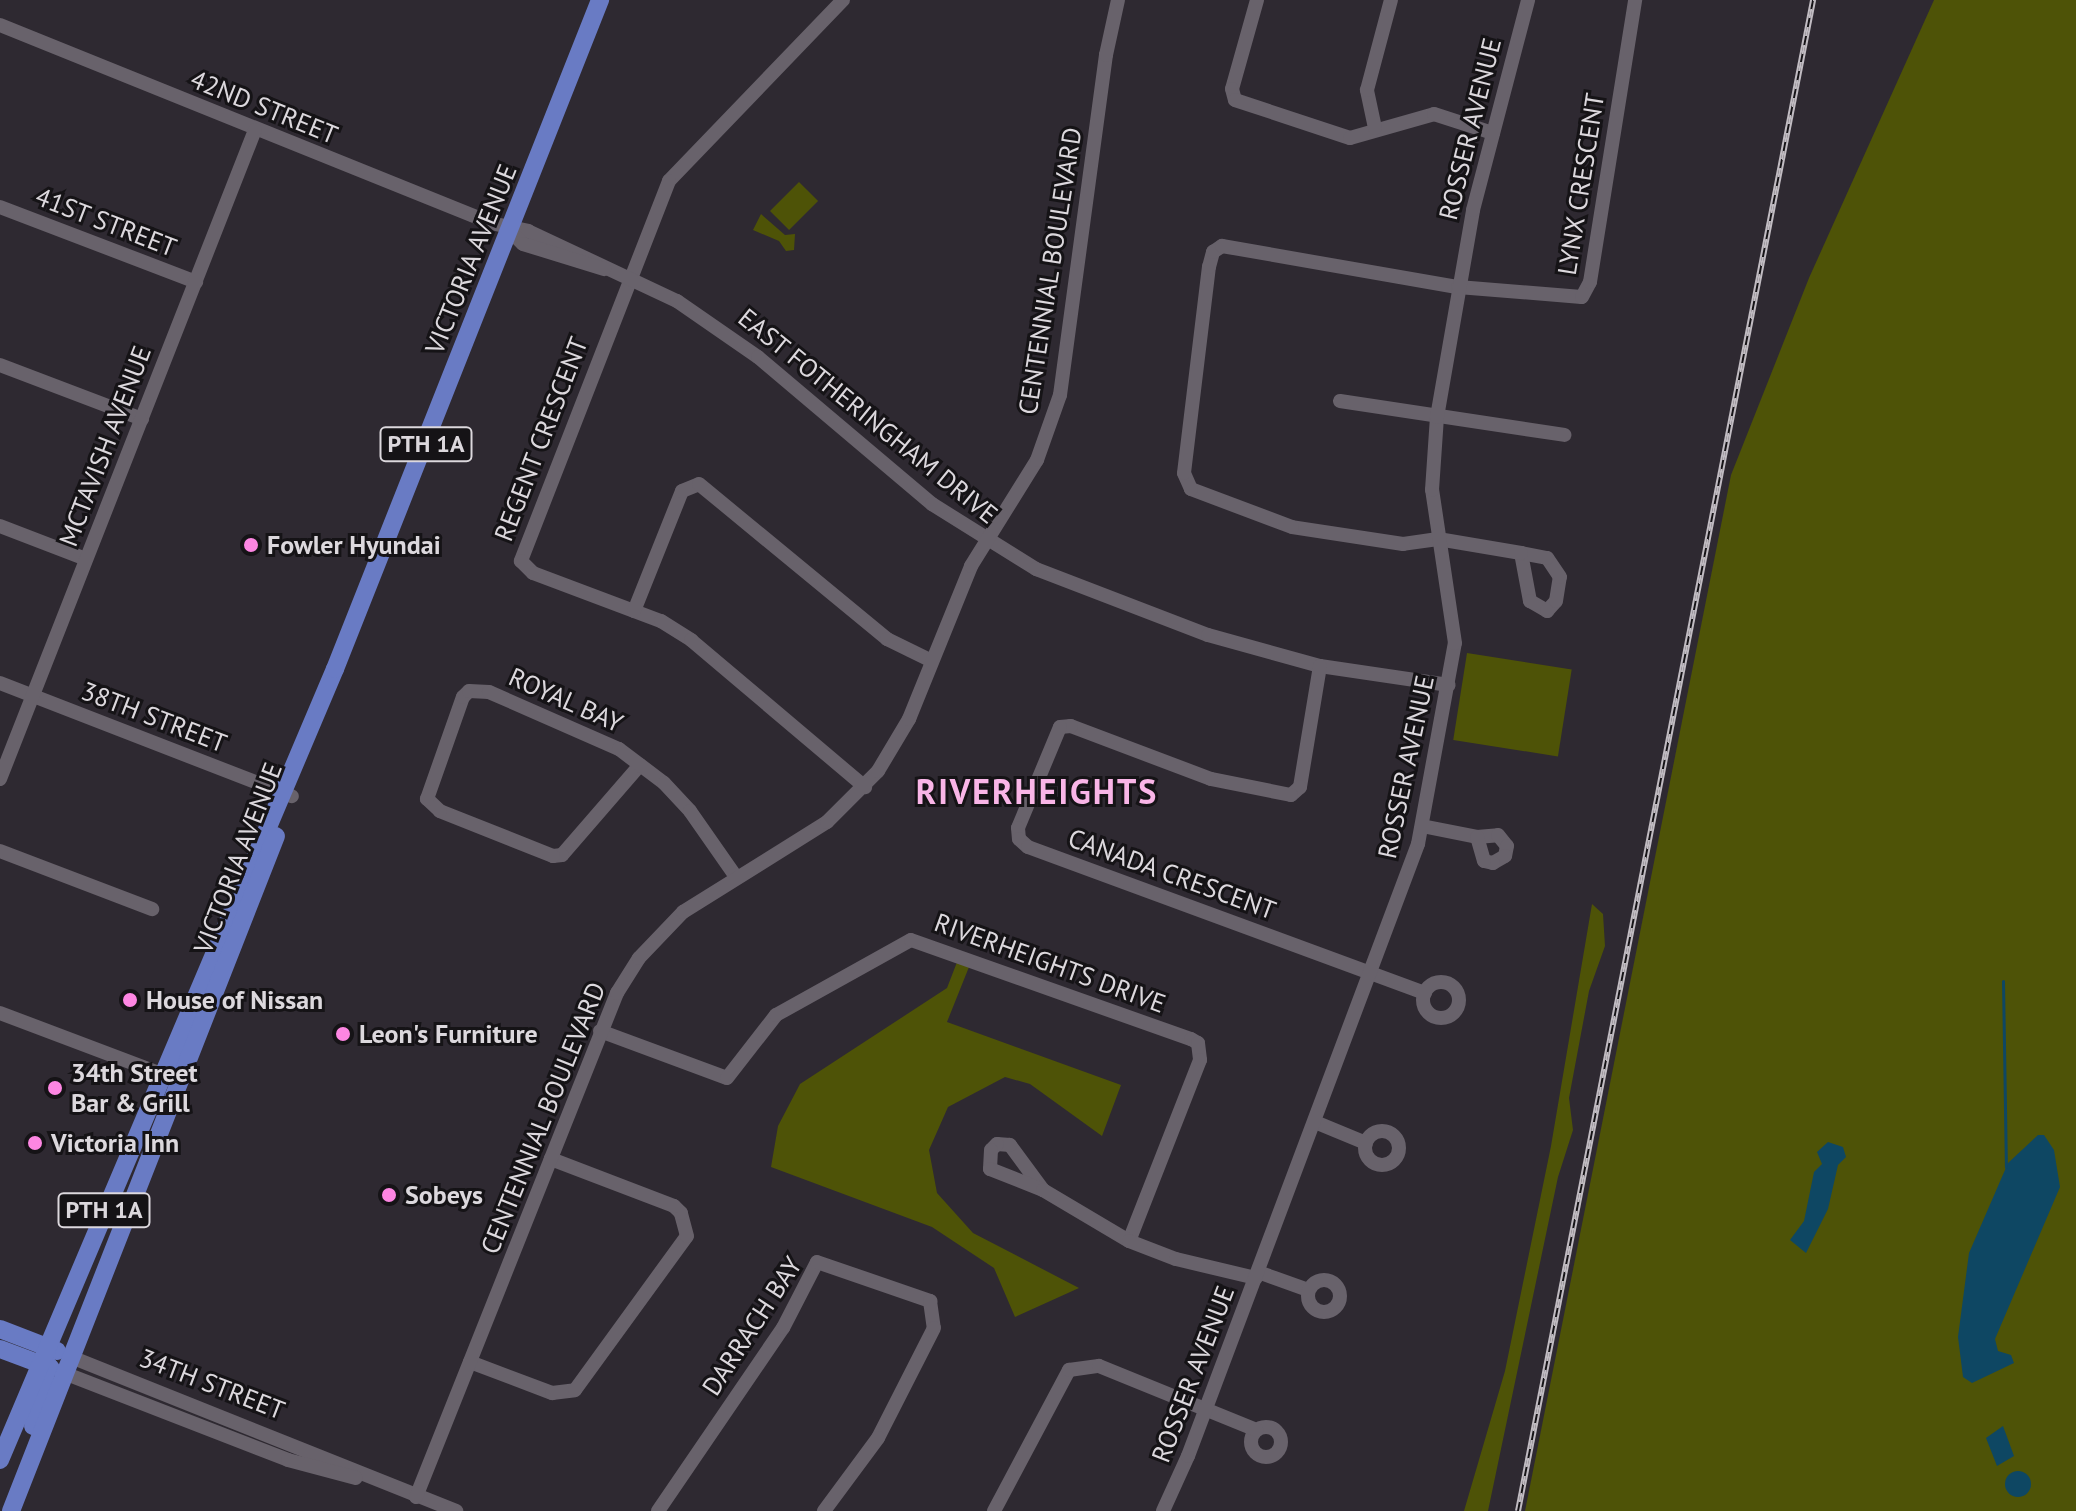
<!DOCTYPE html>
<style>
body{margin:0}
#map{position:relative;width:2076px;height:1511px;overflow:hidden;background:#2e2931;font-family:"PT Sans",sans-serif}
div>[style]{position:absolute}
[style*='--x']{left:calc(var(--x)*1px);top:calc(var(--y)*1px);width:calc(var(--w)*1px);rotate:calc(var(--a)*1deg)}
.green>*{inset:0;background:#4e5307;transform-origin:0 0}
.water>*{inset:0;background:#0e4763}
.round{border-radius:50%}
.stream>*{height:3px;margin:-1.5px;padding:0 1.5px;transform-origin:1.5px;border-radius:1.5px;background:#0e4763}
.minor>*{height:14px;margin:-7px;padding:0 7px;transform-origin:7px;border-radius:7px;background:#68626b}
.minor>.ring{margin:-7px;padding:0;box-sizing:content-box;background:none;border:14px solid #68626b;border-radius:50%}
.major>*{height:18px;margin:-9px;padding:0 9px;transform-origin:9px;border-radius:9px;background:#697bc4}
.rail>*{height:6px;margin-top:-3px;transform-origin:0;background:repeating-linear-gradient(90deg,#151316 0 9px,#c1bcc2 0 18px);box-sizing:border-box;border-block:2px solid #c1bcc2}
.dots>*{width:22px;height:22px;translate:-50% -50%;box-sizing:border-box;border:4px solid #151316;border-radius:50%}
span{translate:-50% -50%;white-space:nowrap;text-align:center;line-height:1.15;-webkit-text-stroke:6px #151316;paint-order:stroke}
.shield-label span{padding:2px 6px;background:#151316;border:2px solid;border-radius:6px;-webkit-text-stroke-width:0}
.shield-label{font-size:24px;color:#dcd8dd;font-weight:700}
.street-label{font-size:26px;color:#dcd8dd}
.poi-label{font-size:26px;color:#dcd8dd;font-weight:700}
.left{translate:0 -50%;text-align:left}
.district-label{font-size:34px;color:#f9b5e7;font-weight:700;letter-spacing:2px}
</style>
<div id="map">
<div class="green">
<div style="clip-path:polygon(1934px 0,2076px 0,2076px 1511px,1525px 1511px,1731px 475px,1809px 278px)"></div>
<div style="left:799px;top:182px;width:27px;height:41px;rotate:45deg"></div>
<div style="clip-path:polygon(761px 214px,785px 235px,795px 234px,794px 250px,786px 251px,779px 241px,753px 230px)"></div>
<div style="left:1467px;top:653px;width:106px;height:88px;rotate:9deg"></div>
<div style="clip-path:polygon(1592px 904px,1603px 914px,1605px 946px,1589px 991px,1569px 1098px,1573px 1130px,1558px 1177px,1488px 1511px,1464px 1511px,1505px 1371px,1551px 1146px)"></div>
<div style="clip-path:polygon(959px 957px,971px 962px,947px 1022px,1121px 1085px,1102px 1136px,1030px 1084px,1005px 1077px,948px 1107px,929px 1150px,937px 1193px,973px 1233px,1079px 1288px,1015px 1317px,994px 1268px,932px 1227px,771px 1167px,778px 1126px,800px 1084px,947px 988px)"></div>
</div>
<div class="water">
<div style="clip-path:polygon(2038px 1135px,2044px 1135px,2054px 1150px,2060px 1187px,1995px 1339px,1998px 1351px,2011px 1355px,2014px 1363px,1972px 1383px,1963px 1377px,1958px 1337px,1969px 1253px,2008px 1163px)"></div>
<div style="clip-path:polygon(1828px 1142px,1843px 1147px,1846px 1157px,1838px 1165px,1828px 1209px,1806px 1253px,1790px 1240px,1804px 1221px,1814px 1172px,1822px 1164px,1817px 1152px)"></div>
<div style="clip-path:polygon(2003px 1426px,2014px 1456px,1997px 1466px,1986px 1438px)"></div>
<div class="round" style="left:2005px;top:1471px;width:26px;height:26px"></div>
</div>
<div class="stream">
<div style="--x:2003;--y:981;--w:186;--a:89.1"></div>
</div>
<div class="minor">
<div style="--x:843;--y:0;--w:251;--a:133.9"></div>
<div style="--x:669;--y:181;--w:408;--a:111.3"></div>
<div style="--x:521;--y:561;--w:17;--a:45"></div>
<div style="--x:533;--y:573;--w:137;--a:20.6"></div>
<div style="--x:661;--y:621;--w:36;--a:32"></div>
<div style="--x:691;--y:640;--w:228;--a:40.2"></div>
<div style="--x:1257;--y:0;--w:92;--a:105.7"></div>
<div style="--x:1232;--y:89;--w:11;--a:75"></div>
<div style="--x:1235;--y:100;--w:121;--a:18.3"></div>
<div style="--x:1350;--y:138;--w:87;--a:-15.9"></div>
<div style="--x:1434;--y:114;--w:62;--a:17.9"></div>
<div style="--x:0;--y:25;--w:529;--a:21.96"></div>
<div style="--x:491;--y:223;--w:38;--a:12"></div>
<div style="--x:528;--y:231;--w:165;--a:25.2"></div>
<div style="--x:677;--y:301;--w:98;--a:34.7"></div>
<div style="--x:758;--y:357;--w:228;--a:40.2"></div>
<div style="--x:932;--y:504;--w:123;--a:32"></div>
<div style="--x:1036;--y:569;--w:184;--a:21"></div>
<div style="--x:1208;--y:635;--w:116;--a:15.5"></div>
<div style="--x:1320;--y:666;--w:130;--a:8.4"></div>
<div style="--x:1375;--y:128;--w:39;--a:-102"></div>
<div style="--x:1367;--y:90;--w:93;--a:-75.1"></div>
<div style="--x:0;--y:207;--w:210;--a:20.9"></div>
<div style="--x:510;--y:231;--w:18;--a:45"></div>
<div style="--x:523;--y:244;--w:85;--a:17.2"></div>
<div style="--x:0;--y:365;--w:152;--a:20.8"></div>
<div style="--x:1340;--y:401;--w:227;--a:8.6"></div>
<div style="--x:0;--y:526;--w:92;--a:21"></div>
<div style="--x:1521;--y:553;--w:49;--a:79.4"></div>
<div style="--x:1530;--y:601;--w:20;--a:30"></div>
<div style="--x:1547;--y:611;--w:13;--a:-48"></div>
<div style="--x:1556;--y:601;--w:24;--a:-81"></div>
<div style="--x:1560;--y:577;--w:23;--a:-124"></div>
<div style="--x:1547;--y:558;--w:26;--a:-169"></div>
<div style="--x:1521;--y:553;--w:84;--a:-170.4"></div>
<div style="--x:1438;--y:539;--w:35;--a:172"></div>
<div style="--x:1403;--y:544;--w:112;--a:-171.3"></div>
<div style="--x:1292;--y:527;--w:108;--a:-159.4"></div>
<div style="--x:1191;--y:489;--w:17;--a:-114"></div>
<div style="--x:1184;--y:473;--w:208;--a:-83.1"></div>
<div style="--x:1209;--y:267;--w:16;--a:-75"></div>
<div style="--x:1213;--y:252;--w:11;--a:-34"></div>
<div style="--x:1222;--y:246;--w:240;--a:9.9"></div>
<div style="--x:1458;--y:287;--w:124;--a:4.6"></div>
<div style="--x:1582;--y:297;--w:17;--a:-62"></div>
<div style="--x:1590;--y:282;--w:286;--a:-80.9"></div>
<div style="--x:634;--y:611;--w:129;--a:-68.2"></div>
<div style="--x:682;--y:491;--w:18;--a:-22"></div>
<div style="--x:699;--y:484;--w:244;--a:39.5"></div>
<div style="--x:887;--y:639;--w:50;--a:26.1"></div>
<div style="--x:1320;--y:666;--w:123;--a:99.4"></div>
<div style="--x:1300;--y:787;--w:12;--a:138"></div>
<div style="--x:1291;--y:795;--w:82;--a:-168.7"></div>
<div style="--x:1211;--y:779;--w:150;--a:-159.3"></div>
<div style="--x:1071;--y:726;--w:11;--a:175"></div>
<div style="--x:1060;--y:727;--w:109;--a:112.6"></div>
<div style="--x:1018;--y:828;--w:11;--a:85"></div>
<div style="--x:1019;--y:839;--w:12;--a:42"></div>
<div style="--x:1028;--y:847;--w:423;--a:20.2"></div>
<div style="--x:0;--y:683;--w:313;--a:21.2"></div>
<div style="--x:640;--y:765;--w:119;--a:130.9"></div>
<div style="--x:562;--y:855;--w:9;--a:174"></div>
<div style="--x:553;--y:856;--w:122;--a:-158.3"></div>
<div style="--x:440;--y:811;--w:18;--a:-137"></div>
<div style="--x:427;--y:799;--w:108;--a:-70.6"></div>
<div style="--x:463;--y:697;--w:8;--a:-45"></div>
<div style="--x:469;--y:691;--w:20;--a:3"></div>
<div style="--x:489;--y:692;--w:142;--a:23.7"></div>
<div style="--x:619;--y:749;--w:56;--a:37.1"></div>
<div style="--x:664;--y:783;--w:38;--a:47"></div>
<div style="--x:690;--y:811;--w:80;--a:55.1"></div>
<div style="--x:0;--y:779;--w:697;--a:-68.55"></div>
<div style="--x:1422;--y:826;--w:56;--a:11.3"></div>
<div style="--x:1477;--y:837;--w:21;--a:-5"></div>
<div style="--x:1498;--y:835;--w:14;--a:51"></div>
<div style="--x:1507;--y:846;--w:10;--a:101"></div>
<div style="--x:1505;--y:856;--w:14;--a:150"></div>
<div style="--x:1493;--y:863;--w:9;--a:-167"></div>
<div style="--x:1484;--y:861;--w:25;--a:-106"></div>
<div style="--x:0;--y:851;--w:163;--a:20.9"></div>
<div class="ring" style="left:1423px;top:982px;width:22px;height:22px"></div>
<div style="--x:0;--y:1013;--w:184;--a:20.7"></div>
<div style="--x:600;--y:1031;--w:135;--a:20.3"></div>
<div style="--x:727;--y:1078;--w:80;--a:-52.1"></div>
<div style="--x:776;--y:1015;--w:154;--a:-29.1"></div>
<div style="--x:911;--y:940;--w:297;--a:19.5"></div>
<div style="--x:1191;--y:1039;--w:8;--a:30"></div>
<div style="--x:1198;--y:1043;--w:17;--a:83"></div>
<div style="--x:1200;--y:1060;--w:194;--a:111.4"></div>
<div style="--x:1315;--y:1122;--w:55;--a:22.4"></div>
<div class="ring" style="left:1365px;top:1131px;width:20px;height:20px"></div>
<div style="--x:1043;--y:1190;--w:56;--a:-126.3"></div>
<div style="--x:1010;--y:1145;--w:13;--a:-176"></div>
<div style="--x:997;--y:1144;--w:8;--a:135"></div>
<div style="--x:991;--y:1150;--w:19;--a:93"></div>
<div style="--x:990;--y:1169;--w:57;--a:21.6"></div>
<div style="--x:1043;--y:1190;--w:100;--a:30.7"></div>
<div style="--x:1129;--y:1241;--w:50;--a:21"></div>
<div style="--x:1176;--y:1259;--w:82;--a:13.4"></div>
<div style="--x:1258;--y:1272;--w:53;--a:19.8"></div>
<div class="ring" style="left:1308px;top:1280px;width:18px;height:18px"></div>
<div style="--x:71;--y:1357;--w:415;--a:21.8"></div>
<div style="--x:470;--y:1362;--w:88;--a:20.7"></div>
<div style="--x:552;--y:1393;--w:23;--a:-7"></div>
<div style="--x:575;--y:1390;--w:190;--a:-54"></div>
<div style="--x:687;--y:1236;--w:24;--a:-105"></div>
<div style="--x:681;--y:1213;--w:10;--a:-135"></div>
<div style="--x:674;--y:1206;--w:132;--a:-159.1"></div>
<div style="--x:64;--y:1373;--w:240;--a:21.2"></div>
<div style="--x:288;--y:1460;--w:70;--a:14.8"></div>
<div class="ring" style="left:1251px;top:1427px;width:16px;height:16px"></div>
<div style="--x:416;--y:1497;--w:543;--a:-68.26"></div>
<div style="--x:617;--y:993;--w:41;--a:-57.8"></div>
<div style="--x:639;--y:958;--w:64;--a:-46.3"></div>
<div style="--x:683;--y:912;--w:170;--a:-32"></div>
<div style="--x:827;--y:822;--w:72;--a:-45"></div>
<div style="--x:878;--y:771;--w:61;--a:-59.2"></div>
<div style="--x:909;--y:719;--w:165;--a:-67.9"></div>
<div style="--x:971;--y:566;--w:125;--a:-58.1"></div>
<div style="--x:1037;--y:460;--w:69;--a:-70.5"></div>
<div style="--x:1060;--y:395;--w:343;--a:-82.3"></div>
<div style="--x:1106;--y:55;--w:56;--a:-77.7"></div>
<div style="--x:658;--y:1511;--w:222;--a:-55.7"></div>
<div style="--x:783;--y:1328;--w:74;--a:-62.7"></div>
<div style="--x:817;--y:1262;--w:120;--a:19"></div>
<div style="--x:930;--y:1301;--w:27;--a:82"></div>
<div style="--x:934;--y:1328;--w:123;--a:117"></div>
<div style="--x:878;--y:1438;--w:91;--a:126.5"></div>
<div style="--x:994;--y:1511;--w:160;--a:-62"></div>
<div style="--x:1069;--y:1370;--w:30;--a:-8"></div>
<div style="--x:1099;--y:1366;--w:170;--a:22.1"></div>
<div style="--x:1163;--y:1511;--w:60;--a:-65.6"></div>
<div style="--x:1188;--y:1456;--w:654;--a:-69.4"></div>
<div style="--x:1418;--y:844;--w:204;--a:-79.6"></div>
<div style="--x:1455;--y:643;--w:155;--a:-98.5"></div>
<div style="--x:1432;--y:490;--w:73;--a:-86.1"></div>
<div style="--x:1437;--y:417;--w:210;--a:-80.1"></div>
<div style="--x:1473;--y:210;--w:217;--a:-75.3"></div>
</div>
<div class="major">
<div style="--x:0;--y:1329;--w:61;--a:21.1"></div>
<div style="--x:0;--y:1349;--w:54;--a:20.4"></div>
<div style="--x:33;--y:1426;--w:63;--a:-76.2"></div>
<div style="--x:0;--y:1460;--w:859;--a:-67.05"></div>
<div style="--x:335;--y:669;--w:720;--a:-68.39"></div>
<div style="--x:11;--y:1511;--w:725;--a:-68.57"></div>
</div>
<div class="rail">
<div style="--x:1518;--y:1511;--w:1540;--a:-78.95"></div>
</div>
<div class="dots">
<div style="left:251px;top:545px;background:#fd86e2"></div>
<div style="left:130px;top:1000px;background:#fd86e2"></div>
<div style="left:343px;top:1034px;background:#fd86e2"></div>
<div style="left:55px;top:1088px;background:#fd86e2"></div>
<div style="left:35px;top:1143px;background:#fd86e2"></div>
<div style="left:389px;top:1195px;background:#fd86e2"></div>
</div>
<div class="shield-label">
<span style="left:426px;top:444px">PTH 1A</span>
<span style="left:104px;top:1210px">PTH 1A</span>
</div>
<div class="street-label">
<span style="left:264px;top:107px;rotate:22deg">42ND STREET</span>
<span style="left:1470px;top:129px;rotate:-76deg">ROSSER AVENUE</span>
<span style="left:1581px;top:184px;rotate:-81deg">LYNX CRESCENT</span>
<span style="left:106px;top:222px;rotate:21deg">41ST STREET</span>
<span style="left:471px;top:259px;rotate:-68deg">VICTORIA AVENUE</span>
<span style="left:1050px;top:271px;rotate:-81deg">CENTENNIAL BOULEVARD</span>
<span style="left:868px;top:416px;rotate:39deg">EAST FOTHERINGHAM DRIVE</span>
<span style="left:541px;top:439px;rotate:-69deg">REGENT CRESCENT</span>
<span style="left:105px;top:446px;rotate:-69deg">MCTAVISH AVENUE</span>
<span style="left:566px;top:700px;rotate:24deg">ROYAL BAY</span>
<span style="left:154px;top:717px;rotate:21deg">38TH STREET</span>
<span style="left:1406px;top:767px;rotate:-78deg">ROSSER AVENUE</span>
<span style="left:238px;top:858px;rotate:-69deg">VICTORIA AVENUE</span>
<span style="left:1172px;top:874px;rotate:20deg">CANADA CRESCENT</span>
<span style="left:1050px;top:963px;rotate:20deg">RIVERHEIGHTS DRIVE</span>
<span style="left:543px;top:1118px;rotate:-68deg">CENTENNIAL BOULEVARD</span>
<span style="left:752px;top:1326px;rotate:-57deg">DARRACH BAY</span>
<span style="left:1193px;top:1374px;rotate:-69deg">ROSSER AVENUE</span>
<span style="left:212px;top:1384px;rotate:21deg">34TH STREET</span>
</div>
<div class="poi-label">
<span class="left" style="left:267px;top:545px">Fowler Hyundai</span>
<span class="left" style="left:146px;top:1000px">House of Nissan</span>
<span class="left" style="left:359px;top:1034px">Leon's Furniture</span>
<span class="left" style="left:71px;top:1088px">34th Street<br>Bar &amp; Grill</span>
<span class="left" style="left:51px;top:1143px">Victoria Inn</span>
<span class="left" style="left:405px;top:1195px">Sobeys</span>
</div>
<div class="district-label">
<span style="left:1037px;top:792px">RIVERHEIGHTS</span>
</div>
</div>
